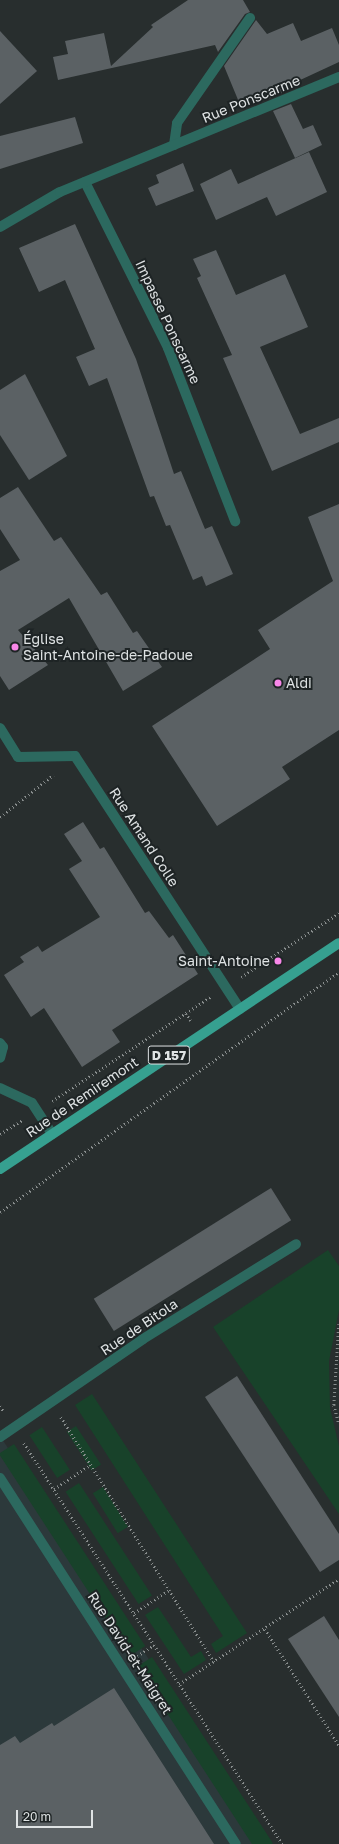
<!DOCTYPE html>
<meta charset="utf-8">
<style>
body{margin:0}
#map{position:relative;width:339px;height:1844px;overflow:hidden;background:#282e2e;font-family:"Golos Text",sans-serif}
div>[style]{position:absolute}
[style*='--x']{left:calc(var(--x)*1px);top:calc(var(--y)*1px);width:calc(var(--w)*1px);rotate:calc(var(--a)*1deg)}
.built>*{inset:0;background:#2c393b}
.green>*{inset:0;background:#18422a;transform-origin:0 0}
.building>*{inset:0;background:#5b6164;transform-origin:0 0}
.path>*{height:2.5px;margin-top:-1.25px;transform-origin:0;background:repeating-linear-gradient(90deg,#888d8d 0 1px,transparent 0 4px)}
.service>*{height:10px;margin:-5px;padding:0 5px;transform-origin:5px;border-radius:5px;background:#2c695f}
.minor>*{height:10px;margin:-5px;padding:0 5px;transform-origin:5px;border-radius:5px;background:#2c695f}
.tertiary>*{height:10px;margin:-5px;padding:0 5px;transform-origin:5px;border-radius:5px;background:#2c695f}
.primary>*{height:10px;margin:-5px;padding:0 5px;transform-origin:5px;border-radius:5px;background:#36a090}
.dots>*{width:11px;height:11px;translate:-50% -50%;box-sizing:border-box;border:2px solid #1e2425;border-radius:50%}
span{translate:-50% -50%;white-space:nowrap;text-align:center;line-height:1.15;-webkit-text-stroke:4px #1e2425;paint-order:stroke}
.shield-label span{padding:1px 3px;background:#1e2425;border:1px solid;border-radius:3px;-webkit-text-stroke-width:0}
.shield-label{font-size:13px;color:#dfe3e4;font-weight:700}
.street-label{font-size:14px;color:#dfe3e4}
.poi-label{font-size:14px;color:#dfe3e4}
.left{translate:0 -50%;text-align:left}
.right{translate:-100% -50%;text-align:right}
.scale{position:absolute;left:16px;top:1810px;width:77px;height:18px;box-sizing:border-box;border:2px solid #dfe3e4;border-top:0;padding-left:5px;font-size:12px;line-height:14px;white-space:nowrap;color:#dfe3e4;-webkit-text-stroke:3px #1e2425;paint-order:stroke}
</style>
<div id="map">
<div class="built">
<div style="clip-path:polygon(0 1436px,272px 1844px,0 1844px)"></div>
</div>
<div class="green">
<div style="clip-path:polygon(328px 1250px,339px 1266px,339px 1310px,329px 1361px,330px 1408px,339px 1446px,339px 1514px,213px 1327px)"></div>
<div style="clip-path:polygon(92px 1394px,247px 1633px,216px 1653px,211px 1644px,223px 1636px,75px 1405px)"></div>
<div style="left:76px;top:1426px;width:46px;height:11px;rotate:57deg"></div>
<div style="left:42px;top:1427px;width:51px;height:15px;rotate:57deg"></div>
<div style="left:14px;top:1444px;width:241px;height:18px;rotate:57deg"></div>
<div style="left:79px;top:1483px;width:134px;height:16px;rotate:57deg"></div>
<div style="left:103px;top:1487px;width:47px;height:12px;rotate:58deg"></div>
<div style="clip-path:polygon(158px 1607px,191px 1657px,201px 1651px,206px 1660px,184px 1674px,145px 1615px)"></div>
<div style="left:152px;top:1657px;width:222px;height:18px;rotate:57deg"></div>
</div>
<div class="building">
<div style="clip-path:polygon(188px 0,243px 0,250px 12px,245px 14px,218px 52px,215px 45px,58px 80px,53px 57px,68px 54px,65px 41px,104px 33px,111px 66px,153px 27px,151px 25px)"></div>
<div style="clip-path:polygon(256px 20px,267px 34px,293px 23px,301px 41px,332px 28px,339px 45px,339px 62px,283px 88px,285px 92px,268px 99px,266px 96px,241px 107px,224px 66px)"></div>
<div style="clip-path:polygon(0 31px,37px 71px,0 104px)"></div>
<div style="clip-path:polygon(291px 104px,303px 129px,313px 125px,322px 145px,295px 158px,273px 111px)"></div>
<div style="clip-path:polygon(75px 117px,83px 143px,0 169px,0 136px)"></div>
<div style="clip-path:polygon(309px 152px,327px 192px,276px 216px,267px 197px,216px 220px,200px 184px,231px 169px,238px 184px)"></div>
<div style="clip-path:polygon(183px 163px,194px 191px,156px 206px,148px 188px,159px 183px,156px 175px)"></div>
<div style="clip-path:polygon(75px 224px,136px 359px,174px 474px,181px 471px,205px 529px,212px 526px,233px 574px,206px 586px,202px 576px,193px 580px,170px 525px,166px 526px,154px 496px,150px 497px,107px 378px,89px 386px,76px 357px,95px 349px,65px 280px,39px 292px,19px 248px)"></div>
<div style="clip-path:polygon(216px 250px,236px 295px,285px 274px,308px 327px,260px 347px,300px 434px,339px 418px,339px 442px,272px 471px,223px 358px,232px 355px,197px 278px,201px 276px,193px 259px)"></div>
<div style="clip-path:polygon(25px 374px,67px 456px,29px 480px,0 435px,0 390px)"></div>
<div style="clip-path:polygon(18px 487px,54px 541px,61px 537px,101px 595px,107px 592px,133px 633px,137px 631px,162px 667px,123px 691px,69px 598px,18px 630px,48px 665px,9px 690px,0 676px,0 571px,20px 560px,0 529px,0 498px)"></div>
<div style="clip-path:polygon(339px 504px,339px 730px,282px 767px,290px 779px,217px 826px,152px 726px,270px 649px,258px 630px,333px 581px,308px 517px)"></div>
<div style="clip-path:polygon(83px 822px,100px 849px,104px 847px,145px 913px,149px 911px,169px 938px,173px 935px,198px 974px,112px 1030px,120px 1042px,82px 1067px,44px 1008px,31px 1017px,4px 975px,24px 962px,20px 957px,38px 946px,42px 952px,100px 917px,69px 869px,82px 861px,64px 834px)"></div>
<div style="left:271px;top:1188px;width:38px;height:209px;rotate:58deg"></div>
<div style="clip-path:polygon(237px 1376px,339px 1534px,339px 1560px,320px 1572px,205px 1397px)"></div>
<div style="clip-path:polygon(324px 1616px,339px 1640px,339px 1717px,288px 1639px)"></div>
<div style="clip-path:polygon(114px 1688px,214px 1844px,0 1844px,0 1745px,15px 1736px,20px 1743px,52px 1723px,54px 1726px)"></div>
</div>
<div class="path">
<div style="--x:0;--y:817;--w:68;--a:-38.4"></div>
<div style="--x:241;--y:977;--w:117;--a:-33.1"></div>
<div style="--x:186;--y:1013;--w:9;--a:58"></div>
<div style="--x:52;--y:1101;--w:191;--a:-33.3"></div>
<div style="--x:0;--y:1134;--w:26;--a:-32"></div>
<div style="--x:0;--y:1212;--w:415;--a:-35.3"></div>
<div style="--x:339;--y:1324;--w:81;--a:93.5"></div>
<div style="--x:334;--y:1405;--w:20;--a:75"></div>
<div style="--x:0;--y:1406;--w:7;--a:56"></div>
<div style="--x:61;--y:1417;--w:289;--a:58"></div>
<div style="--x:24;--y:1443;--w:477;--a:57.2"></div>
<div style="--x:54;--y:1489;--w:43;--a:-33.7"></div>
<div style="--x:134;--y:1613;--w:42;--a:-33.3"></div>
<div style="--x:265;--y:1629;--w:138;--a:57.5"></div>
<div style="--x:137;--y:1656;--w:20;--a:-33"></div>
<div style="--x:179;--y:1684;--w:191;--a:-33.3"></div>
</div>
<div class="service">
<div style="--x:0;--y:1043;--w:5;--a:53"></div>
<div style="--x:3;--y:1047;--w:11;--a:105"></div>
<div style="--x:0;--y:1088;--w:35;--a:25"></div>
<div style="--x:32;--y:1103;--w:37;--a:57"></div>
</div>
<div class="minor">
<div style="--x:174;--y:145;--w:22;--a:-82"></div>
<div style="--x:177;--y:123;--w:128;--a:-55.2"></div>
<div style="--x:85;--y:182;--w:186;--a:63.4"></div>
<div style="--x:168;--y:348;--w:186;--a:68.8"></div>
<div style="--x:0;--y:728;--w:34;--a:58"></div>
<div style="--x:18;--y:757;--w:57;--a:-1"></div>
<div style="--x:75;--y:756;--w:302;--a:56.9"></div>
<div style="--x:0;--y:1437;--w:173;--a:-34.4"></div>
<div style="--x:143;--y:1339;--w:180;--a:-31.8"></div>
<div style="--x:0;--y:1478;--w:435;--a:57.2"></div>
</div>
<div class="tertiary">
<div style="--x:0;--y:227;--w:69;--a:-30.3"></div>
<div style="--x:60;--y:192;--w:302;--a:-22.4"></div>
</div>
<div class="primary">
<div style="--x:0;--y:1169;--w:407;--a:-33.7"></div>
</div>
<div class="dots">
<div style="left:15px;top:647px;background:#f987e9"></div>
<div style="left:278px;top:683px;background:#f987e9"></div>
<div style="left:278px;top:961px;background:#f987e9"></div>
</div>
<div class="shield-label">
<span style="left:169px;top:1055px">D 157</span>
</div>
<div class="street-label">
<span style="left:251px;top:99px;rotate:-22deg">Rue Ponscarme</span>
<span style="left:168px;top:322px;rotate:65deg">Impasse Ponscarme</span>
<span style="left:144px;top:837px;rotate:57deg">Rue Amand Colle</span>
<span style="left:82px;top:1097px;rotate:-34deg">Rue de Remiremont</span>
<span style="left:139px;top:1327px;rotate:-34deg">Rue de Bitola</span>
<span style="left:130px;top:1653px;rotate:57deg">Rue David-et-Maigret</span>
</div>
<div class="poi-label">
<span class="left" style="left:23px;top:647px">Église<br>Saint-Antoine-de-Padoue</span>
<span class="left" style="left:286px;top:683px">Aldi</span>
<span class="right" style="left:270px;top:961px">Saint-Antoine</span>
</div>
<div class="scale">20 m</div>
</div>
